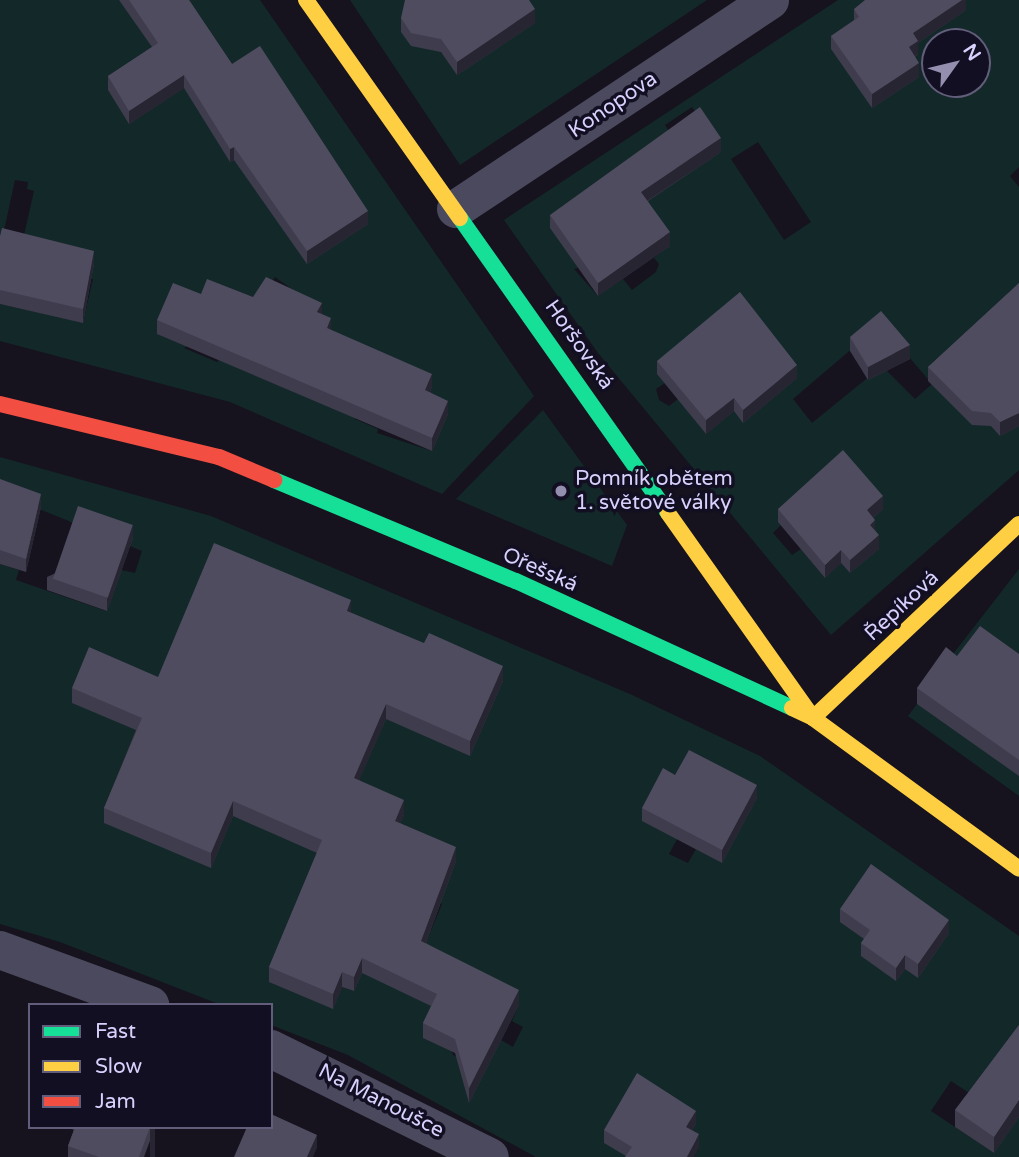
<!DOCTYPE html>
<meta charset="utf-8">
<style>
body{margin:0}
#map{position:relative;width:1019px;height:1157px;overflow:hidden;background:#16131e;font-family:"Varela Round",sans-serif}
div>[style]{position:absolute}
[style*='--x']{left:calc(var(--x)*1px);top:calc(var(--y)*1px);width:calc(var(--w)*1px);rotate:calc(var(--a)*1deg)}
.green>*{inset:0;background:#132829}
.street>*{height:38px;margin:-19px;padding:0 19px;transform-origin:19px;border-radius:19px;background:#4b495e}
.fast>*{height:16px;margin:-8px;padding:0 8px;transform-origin:8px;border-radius:8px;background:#16e098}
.slow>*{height:16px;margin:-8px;padding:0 8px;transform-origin:8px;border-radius:8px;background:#ffcf43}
.jam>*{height:16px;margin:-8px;padding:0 8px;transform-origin:8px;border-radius:8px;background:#f24e42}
.wall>*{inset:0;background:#3f3c4d}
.shaded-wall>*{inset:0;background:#282532;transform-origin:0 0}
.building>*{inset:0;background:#504c60;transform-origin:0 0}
.dots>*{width:19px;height:19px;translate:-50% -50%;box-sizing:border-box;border:4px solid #130f22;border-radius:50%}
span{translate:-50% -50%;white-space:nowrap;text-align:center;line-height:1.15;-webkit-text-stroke:7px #130f22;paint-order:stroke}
.street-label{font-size:21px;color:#d8d1fd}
.poi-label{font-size:21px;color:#d8d1fd}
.left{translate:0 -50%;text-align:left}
.legend{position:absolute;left:28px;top:1003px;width:245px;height:126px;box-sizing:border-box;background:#130f22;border:2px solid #625d7a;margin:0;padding:9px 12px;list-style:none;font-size:21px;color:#d8d1fd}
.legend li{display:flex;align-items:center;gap:14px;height:35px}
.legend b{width:35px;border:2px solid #625d7a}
.north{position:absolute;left:921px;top:28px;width:70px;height:70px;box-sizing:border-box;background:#130f22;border:2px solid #625d7a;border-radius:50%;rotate:56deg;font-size:19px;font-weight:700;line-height:28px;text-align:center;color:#d8d1fd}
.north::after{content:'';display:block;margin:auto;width:24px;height:32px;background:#948eaf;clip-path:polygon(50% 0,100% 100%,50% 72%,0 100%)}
</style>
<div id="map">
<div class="green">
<div style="clip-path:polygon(evenodd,0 0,260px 0,534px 396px,442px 494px,230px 402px,0 341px,0 304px,83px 322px,93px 279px,18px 262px,34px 191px,27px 189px,28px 182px,15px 180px,0 249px,0 0,184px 88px,130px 123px,108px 90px,184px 88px,0 0,275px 277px,293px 290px,217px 362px,184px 348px,253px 310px,275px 277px,0 0,378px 363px,432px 387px,425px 403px,432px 451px,377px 433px,378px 429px,355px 419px,378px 363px)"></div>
<div style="clip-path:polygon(350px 0,707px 0,460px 165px)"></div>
<div style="clip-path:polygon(evenodd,838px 0,878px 0,898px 23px,959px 0,1019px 0,1019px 167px,1010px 176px,1019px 187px,1019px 470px,831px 635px,598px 353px,504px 220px,838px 0,935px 42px,977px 42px,977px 84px,935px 84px,935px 42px,838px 0,692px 107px,721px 151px,694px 170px,665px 125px,692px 107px,838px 0,758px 142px,811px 222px,784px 240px,731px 159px,758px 142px,838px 0,670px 245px,654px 258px,659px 264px,656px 272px,632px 290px,623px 279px,598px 296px,574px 269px,670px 245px,838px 0,881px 324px,932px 384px,915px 399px,882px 366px,812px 423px,793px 399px,881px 324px,838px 0,665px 383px,760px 409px,734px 411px,706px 434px,678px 399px,669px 406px,659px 400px,656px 389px,665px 383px,838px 0,781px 525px,878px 549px,850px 573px,841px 563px,825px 578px,801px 549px,792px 555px,773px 533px,781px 525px)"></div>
<div style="clip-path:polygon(543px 410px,627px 525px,612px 566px,456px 499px)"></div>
<div style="clip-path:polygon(evenodd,0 457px,211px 516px,630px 694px,760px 756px,1019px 936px,1019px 1157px,694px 1157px,699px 1148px,627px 1157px,536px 1157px,348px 1055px,271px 1025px,271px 1005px,221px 1005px,60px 942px,0 924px,0 564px,19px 570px,16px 580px,106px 611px,121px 570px,135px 573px,142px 551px,0 493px,0 457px,331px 756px,353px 795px,442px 904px,414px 972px,387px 883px,331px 756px,0 457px,675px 788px,722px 863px,696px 849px,688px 863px,669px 854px,677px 839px,675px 788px,0 457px,298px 913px,354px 991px,342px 987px,333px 1008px,298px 913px,0 457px,519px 1005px,512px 1021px,523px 1027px,513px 1047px,501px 1040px,485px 1071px,453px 1055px,437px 1009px,519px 1005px,0 457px,951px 1081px,1014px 1123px,994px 1153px,931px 1111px,951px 1081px)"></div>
<div style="clip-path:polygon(1019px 569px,1019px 670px,957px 672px,946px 663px)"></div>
<div style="clip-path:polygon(917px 704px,1019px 729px,1019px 796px,908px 716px)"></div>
</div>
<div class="street">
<div style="--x:456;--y:209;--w:377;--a:-33.6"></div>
<div style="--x:0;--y:950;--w:160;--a:20.1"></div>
<div style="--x:271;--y:1049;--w:244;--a:26.3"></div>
</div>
<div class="fast">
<div style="--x:460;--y:218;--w:361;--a:54.8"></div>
<div style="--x:274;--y:480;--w:262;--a:22.7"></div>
<div style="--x:516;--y:581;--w:304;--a:24.7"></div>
</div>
<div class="slow">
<div style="--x:306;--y:0;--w:267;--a:54.8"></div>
<div style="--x:668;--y:513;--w:251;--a:54.7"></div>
<div style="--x:813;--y:718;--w:283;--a:-43.3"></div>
<div style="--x:792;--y:708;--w:23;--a:25"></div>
<div style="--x:813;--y:718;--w:255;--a:36.2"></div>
</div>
<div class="jam">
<div style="--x:0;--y:404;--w:225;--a:13.6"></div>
<div style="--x:219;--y:457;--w:60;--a:22.7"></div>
</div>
<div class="wall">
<div style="clip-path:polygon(119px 0,189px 0,232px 64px,368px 224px,307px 264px,234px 160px,230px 162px,184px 88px,129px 124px,108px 90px,108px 76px,152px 47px)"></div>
<div style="clip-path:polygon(966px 0,966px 10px,918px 43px,918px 54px,915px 57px,919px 77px,872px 108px,831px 49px,831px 36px,854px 20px,854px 9px)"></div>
<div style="clip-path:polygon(401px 18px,535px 23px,457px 75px,441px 52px,411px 46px,401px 32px)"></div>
<div style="clip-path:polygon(721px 152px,648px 201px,670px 246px,598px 296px,550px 228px,550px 215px)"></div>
<div style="clip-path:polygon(0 236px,94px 264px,83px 323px,0 304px)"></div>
<div style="clip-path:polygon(1019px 283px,1019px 426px,1000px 436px,991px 426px,972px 425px,928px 381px,928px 367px)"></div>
<div style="clip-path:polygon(201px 294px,253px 297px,322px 314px,331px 330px,432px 387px,430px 392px,448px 414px,432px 451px,157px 334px,157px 320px)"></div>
<div style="clip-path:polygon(850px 337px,910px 359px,868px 380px,850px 351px)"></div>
<div style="clip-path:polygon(657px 361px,797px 378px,743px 423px,734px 411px,706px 434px,657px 374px)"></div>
<div style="clip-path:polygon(0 479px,41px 507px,26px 572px,0 564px)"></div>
<div style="clip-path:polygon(778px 509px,883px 509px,873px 518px,879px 549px,850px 573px,841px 563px,825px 578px,778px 522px)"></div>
<div style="clip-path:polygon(133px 538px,107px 611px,47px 590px,47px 577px)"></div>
<div style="clip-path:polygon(351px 613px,503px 681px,470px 756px,386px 719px,359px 780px,404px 815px,400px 823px,456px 861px,426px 943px,519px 1005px,469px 1103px,455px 1053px,423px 1038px,423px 1023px,431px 1006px,362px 973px,354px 991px,342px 987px,333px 1009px,269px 982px,269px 967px,317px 853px,233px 816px,211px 868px,104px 823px,104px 808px,136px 730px,72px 703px,72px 688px,158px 677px)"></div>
<div style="clip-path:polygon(1019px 654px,1019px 776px,917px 704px,917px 688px,957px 656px)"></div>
<div style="clip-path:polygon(675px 775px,757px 798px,722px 863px,642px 821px,642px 808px)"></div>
<div style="clip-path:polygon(840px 909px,949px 933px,918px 978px,905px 969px,896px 981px,861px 956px,861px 943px,864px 939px,840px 922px)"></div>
<div style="clip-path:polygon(1019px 1025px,1019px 1117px,994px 1153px,955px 1127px,955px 1110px)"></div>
<div style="clip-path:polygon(696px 1124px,692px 1130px,699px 1148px,626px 1156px,604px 1143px,604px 1130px)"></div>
<div style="clip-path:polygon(67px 1127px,155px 1127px,144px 1157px,68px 1157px,68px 1146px,74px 1130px)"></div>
</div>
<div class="shaded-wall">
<div style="clip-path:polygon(962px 0,966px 0,966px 10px,918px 43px,918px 54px,909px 61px,909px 47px,913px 33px)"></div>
<div style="clip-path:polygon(535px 9px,535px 23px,457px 75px,457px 62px)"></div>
<div style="clip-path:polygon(919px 63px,919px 77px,872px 108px,872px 94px)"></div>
<div style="clip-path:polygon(184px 75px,184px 88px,129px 124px,129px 111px)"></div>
<div style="clip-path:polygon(721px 138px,721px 152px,641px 205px,641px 192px)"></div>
<div style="clip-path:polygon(234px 147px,234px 160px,230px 162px,230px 149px)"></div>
<div style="clip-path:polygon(368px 211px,368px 224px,307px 264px,307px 251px)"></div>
<div style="clip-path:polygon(670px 232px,670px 246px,598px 296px,598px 283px)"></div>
<div style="clip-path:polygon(94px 251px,94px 264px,83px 323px,83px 309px)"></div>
<div style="clip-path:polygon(322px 303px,322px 316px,317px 312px)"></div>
<div style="clip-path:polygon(331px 318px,331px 331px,327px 328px)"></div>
<div style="clip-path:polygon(910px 345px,910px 359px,868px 380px,868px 367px)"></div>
<div style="clip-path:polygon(797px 365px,797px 378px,743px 423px,743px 410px)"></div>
<div style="clip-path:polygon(432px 374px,432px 387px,425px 403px,425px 390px)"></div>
<div style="clip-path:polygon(734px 398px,734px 411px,706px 434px,706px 420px)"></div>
<div style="clip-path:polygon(448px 401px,448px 414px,432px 451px,432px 438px)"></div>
<div style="clip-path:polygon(1019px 413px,1019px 426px,1000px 436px,1000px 422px)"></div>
<div style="clip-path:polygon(41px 494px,41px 507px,26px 572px,26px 559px)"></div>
<div style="clip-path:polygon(883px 496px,883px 509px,867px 523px,867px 510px)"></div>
<div style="clip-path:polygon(875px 520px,875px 534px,870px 525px)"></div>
<div style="clip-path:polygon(133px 525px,133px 538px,107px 611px,107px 598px)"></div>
<div style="clip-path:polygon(879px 535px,879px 549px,850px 573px,850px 560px)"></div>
<div style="clip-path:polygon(841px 550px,841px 563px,825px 578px,825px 565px)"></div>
<div style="clip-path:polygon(351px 600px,351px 615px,347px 611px)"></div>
<div style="clip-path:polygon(503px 666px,503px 681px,470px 756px,470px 741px)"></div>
<div style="clip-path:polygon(386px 704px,386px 719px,354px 793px,354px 778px)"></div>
<div style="clip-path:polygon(757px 785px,757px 798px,722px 863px,722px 850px)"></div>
<div style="clip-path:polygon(404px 800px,404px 815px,395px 836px,395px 821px)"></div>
<div style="clip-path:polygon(233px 801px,233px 816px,211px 868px,211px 853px)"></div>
<div style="clip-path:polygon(456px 847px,456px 861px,421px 956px,421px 941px)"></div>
<div style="clip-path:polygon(949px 920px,949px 933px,918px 978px,918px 964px)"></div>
<div style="clip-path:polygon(905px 955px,905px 969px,896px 981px,896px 968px)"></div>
<div style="clip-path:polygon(362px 958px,362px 973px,354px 991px,354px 977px)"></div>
<div style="clip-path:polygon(342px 972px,342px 987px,333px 1009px,333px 994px)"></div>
<div style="clip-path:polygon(519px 990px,519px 1005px,469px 1103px,469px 1088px)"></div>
<div style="clip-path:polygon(1019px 1100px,1019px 1117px,994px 1153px,994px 1137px)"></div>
<div style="clip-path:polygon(696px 1111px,696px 1124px,686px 1140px,686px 1127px)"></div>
<div style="left:150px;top:1127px;width:5px;height:32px"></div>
<div style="clip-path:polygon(699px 1134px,699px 1148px,694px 1157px,687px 1157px)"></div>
<div style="clip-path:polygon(317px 1135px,317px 1148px,313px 1157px,307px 1157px)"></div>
</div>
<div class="building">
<div style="clip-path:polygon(129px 0,189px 0,232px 64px,260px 46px,368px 211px,307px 251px,234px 147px,230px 149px,184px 75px,129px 111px,108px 76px,158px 43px)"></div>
<div style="clip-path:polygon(405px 0,529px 0,535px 9px,457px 62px,441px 39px,411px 33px,401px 18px)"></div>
<div style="clip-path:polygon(865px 0,962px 0,913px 33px,918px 41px,909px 47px,919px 63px,872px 94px,831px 36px,859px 17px,854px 9px)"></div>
<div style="clip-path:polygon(700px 107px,721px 138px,641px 192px,670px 232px,598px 283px,550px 215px)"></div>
<div style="clip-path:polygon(2px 228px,94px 251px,83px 309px,0 290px,0 236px)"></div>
<div style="clip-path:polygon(266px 277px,322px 303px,317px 312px,331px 318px,327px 328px,432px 374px,425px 390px,448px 401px,432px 438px,157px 320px,173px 283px,201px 294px,207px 279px,253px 297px)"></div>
<div style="clip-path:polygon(1019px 283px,1019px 413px,1000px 422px,991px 413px,972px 411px,928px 367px)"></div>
<div style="clip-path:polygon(740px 292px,797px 365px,743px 410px,734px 398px,706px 420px,657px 361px)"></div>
<div style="clip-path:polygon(881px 311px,910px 345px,868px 367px,850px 337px)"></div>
<div style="clip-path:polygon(843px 450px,883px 496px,867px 510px,875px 520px,870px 525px,879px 535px,850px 560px,841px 550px,825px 565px,778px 509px)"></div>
<div style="clip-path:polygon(0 479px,41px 494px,26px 559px,0 550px)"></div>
<div style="left:78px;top:506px;width:58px;height:77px;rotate:19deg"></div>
<div style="clip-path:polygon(214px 543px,351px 600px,347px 611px,424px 643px,429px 633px,503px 666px,470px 741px,386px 704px,354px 778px,404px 800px,395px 821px,456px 847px,421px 941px,519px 990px,469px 1088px,455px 1039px,423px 1023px,437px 994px,362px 958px,354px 977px,342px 972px,333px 994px,269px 967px,322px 840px,233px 801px,211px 853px,104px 808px,142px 718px,72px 688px,89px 647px,158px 677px)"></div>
<div style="clip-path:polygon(980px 626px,1019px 654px,1019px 760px,917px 688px,946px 647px,957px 656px)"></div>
<div style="clip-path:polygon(689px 750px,757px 785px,722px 850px,642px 808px,663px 768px,675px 775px)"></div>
<div style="clip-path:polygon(871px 864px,949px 920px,918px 964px,905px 955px,896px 968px,861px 943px,870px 930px,840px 909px)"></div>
<div style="clip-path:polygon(1019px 1025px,1019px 1100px,994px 1137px,955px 1110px)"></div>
<div style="clip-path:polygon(637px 1073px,696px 1111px,686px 1127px,699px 1134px,687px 1157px,625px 1157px,632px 1147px,604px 1130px)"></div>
<div style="clip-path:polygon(271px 1114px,317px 1135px,307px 1157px,234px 1157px,247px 1127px,271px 1127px)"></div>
<div style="clip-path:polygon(75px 1127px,150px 1127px,139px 1157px,99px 1157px,68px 1146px)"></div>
</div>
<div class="dots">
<div style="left:561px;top:491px;background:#948eaf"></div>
</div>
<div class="street-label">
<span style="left:613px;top:105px;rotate:-34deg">Konopova</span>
<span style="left:579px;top:345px;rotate:55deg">Horšovská</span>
<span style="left:540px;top:570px;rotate:24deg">Ořešská</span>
<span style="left:902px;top:606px;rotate:-43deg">Řepíková</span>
<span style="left:381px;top:1101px;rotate:27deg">Na Manoušce</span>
</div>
<div class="poi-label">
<span class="left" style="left:575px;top:491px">Pomník obětem<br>1. světové války</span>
</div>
<ul class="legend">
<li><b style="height:9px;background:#16e098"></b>Fast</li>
<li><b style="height:9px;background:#ffcf43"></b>Slow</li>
<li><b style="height:9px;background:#f24e42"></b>Jam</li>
</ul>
<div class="north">N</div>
</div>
